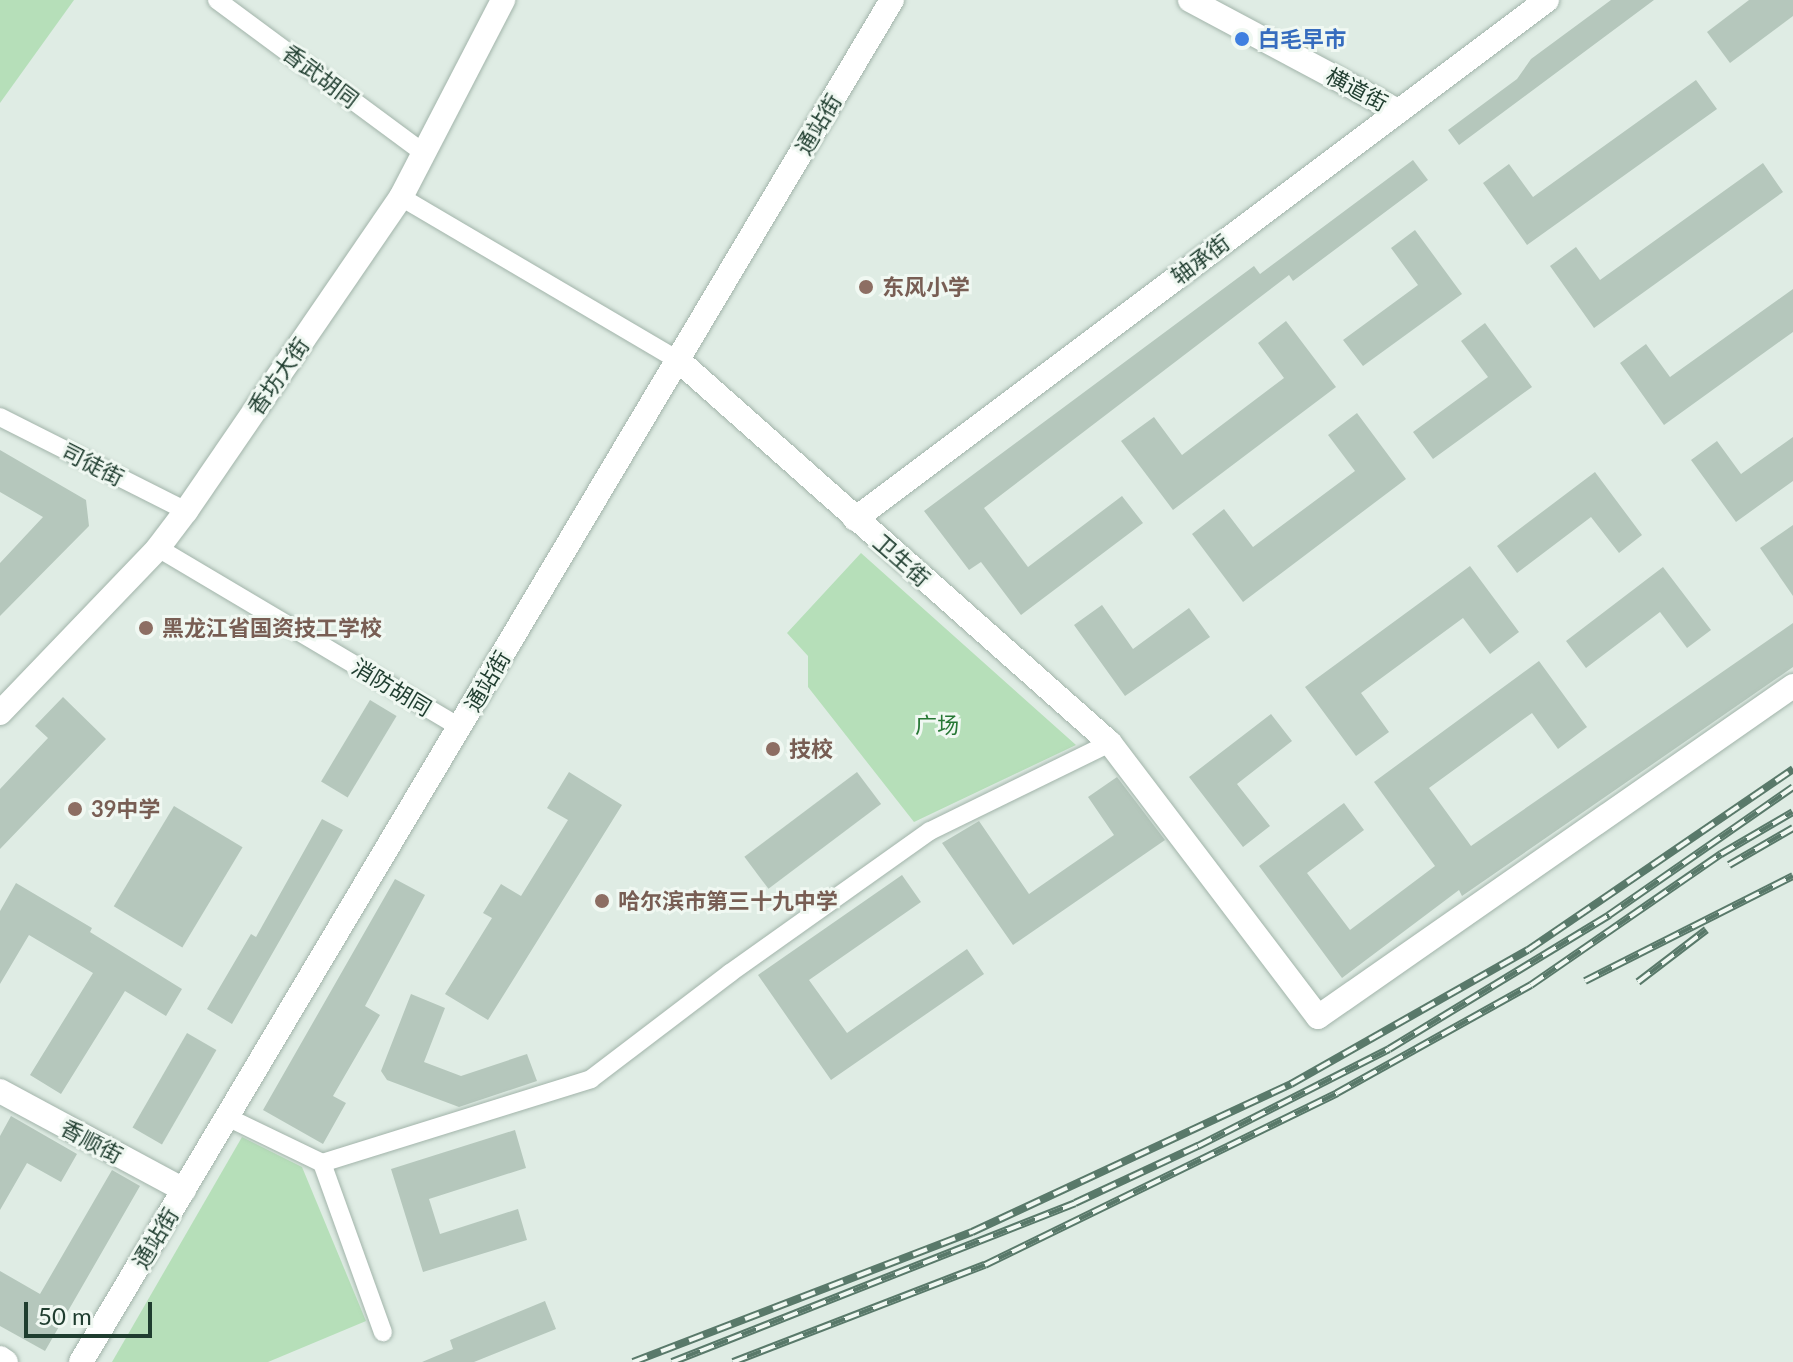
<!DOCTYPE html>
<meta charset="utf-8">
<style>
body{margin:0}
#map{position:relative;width:1793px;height:1362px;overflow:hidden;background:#dfece4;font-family:Lato,"Noto Sans SC",sans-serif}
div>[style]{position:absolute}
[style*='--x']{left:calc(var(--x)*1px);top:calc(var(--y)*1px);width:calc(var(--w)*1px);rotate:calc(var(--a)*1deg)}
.green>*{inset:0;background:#b6dfb9}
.building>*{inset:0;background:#b5c7bc;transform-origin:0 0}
.roads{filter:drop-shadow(0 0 2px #a2b4aa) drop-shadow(0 0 2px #a2b4aa)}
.street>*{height:18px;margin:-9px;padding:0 9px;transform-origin:9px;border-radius:9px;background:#fff}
.secondary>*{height:24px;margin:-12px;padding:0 12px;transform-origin:12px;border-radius:12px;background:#fff}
.rail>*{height:8px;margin-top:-4px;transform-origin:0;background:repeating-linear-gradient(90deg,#f0f8f2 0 15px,#59796a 0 30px);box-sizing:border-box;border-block:2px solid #59796a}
.dots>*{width:22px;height:22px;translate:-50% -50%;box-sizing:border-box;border:4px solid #f0f8f2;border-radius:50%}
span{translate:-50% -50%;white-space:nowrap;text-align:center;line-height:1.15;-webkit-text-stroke:6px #f0f8f2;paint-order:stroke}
.shop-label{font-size:22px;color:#366cbe;font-weight:700}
.left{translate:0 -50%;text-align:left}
.street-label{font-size:22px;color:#1f3d2f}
.education-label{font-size:22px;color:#785e54;font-weight:700}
.park-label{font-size:22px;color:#267734}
.scale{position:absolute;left:24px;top:1302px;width:128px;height:36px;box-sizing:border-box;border:4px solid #1f3d2f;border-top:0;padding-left:10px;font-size:24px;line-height:28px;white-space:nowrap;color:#1f3d2f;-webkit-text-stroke:6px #f0f8f2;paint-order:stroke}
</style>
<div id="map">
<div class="green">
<div style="clip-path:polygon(0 0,74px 0,0 103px)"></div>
<div style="clip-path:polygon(861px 553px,1076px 745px,914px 822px,808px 687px,808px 656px,787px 633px)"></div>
<div style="clip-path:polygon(242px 1137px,302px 1167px,366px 1321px,268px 1362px,112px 1362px)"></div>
</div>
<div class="building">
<div style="clip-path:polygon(1611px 0,1654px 0,1459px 145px,1448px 130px,1517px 79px,1531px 59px)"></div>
<div style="clip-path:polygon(1749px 0,1793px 0,1793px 16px,1730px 63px,1707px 32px)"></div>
<div style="clip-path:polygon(1696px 80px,1717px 109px,1527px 245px,1483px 183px,1509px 164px,1533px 197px)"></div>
<div style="clip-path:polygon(1413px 160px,1428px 180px,1293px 281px,1289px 275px,984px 508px,1028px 567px,1122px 496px,1143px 523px,1021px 615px,981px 562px,969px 570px,924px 511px,1254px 266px,1260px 274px)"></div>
<div style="clip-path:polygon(1763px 163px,1783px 192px,1594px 328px,1550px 266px,1576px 247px,1600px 280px)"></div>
<div style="clip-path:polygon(1415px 230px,1462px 294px,1363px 366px,1343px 340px,1418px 285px,1391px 248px)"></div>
<div style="clip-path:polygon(1793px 289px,1793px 332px,1664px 425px,1620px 363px,1646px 344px,1670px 377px)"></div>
<div style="clip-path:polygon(1286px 321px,1336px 387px,1173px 510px,1121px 441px,1154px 417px,1182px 455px,1284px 378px,1258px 343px)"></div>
<div style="clip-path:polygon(1485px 323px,1532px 387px,1433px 459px,1413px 432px,1488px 377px,1461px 341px)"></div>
<div style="clip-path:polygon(1357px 413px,1406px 479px,1243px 602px,1192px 534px,1224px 509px,1253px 547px,1355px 471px,1328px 435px)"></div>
<div style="clip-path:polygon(1793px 437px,1793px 481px,1736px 522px,1691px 460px,1717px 441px,1741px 474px)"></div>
<div style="clip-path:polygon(0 450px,86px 500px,89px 526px,0 616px,0 563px,43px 517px,0 492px)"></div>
<div style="clip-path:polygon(1595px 472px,1642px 535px,1619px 553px,1591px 517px,1517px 573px,1497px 546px)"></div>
<div style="clip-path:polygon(1793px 525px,1793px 596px,1760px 548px)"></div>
<div style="clip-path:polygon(1470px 566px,1519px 632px,1490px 654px,1463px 618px,1361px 693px,1389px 732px,1356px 756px,1305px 687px)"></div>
<div style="clip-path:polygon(1663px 567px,1711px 630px,1687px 648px,1660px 612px,1586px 668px,1566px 641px)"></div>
<div style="clip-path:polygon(1102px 605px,1133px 649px,1189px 608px,1210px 637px,1125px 696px,1074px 625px)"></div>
<div style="clip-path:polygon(1793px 623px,1793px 667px,1462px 896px,1459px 890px,1342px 978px,1259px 866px,1344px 803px,1364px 830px,1307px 873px,1350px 930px,1435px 866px,1374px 782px,1539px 661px,1587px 727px,1558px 749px,1532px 713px,1429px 788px,1471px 846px)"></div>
<div style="clip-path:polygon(63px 697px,106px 739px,0 849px,0 789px,48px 738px,35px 726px)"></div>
<div style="left:370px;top:700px;width:31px;height:95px;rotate:31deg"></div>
<div style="clip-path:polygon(1271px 714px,1292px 741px,1237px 784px,1270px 826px,1243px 847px,1189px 777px)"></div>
<div style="clip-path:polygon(569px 772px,622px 805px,488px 1020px,445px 994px,492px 918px,483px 913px,501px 884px,521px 896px,568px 820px,547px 808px)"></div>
<div style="left:857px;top:772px;width:40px;height:141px;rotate:53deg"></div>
<div style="clip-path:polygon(1117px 777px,1165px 840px,1013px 945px,942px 843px,979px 821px,1029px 894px,1114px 835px,1088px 797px)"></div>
<div style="left:174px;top:806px;width:80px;height:117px;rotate:31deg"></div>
<div style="clip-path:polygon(322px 819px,343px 830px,232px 1024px,207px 1009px,251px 934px,256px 937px)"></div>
<div style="clip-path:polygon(902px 875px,921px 902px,809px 980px,847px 1033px,967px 949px,984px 974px,831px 1080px,758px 975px)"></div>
<div style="clip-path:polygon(395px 879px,425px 895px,365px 1006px,380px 1015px,333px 1096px,346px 1103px,323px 1144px,263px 1110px)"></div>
<div style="clip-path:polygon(16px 883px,92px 928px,90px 932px,182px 989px,166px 1016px,125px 991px,61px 1094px,30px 1075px,93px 973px,29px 935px,0 984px,0 911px)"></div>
<div style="clip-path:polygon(411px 994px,445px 1008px,424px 1062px,461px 1076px,527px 1054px,537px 1081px,459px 1107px,387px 1080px,381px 1071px)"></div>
<div style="left:187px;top:1033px;width:34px;height:109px;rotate:30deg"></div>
<div style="clip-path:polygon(11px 1116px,77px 1154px,61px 1182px,27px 1163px,0 1210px,0 1136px)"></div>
<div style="clip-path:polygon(515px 1130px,526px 1168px,429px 1199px,440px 1234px,518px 1209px,527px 1240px,423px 1272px,391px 1169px)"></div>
<div style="clip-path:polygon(112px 1170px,140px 1186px,45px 1351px,0 1326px,0 1271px,40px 1294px)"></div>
<div style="clip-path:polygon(545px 1301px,556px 1329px,474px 1362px,422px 1362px,453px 1349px,450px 1340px)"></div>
</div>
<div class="roads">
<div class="street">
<div style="--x:217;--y:0;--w:257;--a:36.5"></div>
<div style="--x:401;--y:197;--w:321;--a:30.5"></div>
<div style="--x:0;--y:417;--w:208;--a:26.8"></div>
<div style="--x:158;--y:548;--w:351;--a:30.7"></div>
<div style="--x:227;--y:1117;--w:106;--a:25.8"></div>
<div style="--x:322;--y:1163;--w:282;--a:-17.3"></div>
<div style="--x:591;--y:1079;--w:175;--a:-37.3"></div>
<div style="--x:730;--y:973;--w:245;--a:-35.4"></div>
<div style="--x:930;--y:831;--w:200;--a:-26.1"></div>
<div style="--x:322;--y:1163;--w:180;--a:70.2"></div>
</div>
<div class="secondary">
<div style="--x:1190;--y:0;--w:236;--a:28.1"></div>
<div style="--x:678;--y:360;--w:577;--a:41.56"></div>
<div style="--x:1110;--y:743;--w:344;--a:52.8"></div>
<div style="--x:1318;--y:1017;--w:579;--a:-34.87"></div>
<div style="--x:855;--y:519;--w:865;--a:-36.87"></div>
<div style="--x:0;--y:713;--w:228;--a:-46.2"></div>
<div style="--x:158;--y:548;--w:46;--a:-52.9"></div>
<div style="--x:186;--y:511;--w:381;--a:-55.6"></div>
<div style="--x:401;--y:197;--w:222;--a:-62.6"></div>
<div style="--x:0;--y:1091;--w:209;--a:28.3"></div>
<div style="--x:0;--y:1358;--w:7;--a:34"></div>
<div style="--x:81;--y:1362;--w:1585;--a:-59.23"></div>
</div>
</div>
<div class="rail">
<div style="--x:1729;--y:865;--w:74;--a:-30"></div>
<div style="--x:1585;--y:981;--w:233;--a:-26.8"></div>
<div style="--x:1638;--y:982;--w:86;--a:-37.4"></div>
<div style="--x:633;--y:1362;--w:363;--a:-21"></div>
<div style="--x:972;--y:1232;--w:352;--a:-24.9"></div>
<div style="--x:1291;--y:1084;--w:272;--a:-29.5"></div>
<div style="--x:1528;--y:950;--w:321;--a:-34.3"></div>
<div style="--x:672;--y:1362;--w:433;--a:-21.5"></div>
<div style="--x:1075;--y:1203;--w:136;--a:-24.9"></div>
<div style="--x:1198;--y:1146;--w:214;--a:-26.9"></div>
<div style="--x:1389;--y:1049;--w:258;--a:-31.3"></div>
<div style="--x:1609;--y:915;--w:224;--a:-34.8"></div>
<div style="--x:733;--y:1362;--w:270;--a:-21.1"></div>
<div style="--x:985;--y:1265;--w:392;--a:-26"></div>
<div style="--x:1337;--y:1093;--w:222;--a:-29.1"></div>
<div style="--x:1531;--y:985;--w:231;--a:-34.6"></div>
<div style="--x:1721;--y:854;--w:83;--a:-30.3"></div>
</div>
<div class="dots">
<div style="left:1242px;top:39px;background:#3f7fe0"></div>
<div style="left:866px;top:287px;background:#8d6e63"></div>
<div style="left:146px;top:628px;background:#8d6e63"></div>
<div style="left:773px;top:749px;background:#8d6e63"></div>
<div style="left:75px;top:809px;background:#8d6e63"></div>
<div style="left:602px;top:901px;background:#8d6e63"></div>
</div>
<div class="shop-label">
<span class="left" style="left:1258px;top:39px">白毛早市</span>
</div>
<div class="street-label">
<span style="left:321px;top:76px;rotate:37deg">香武胡同</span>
<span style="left:1357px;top:89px;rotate:28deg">横道街</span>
<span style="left:818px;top:124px;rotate:-59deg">通站街</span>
<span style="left:1200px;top:259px;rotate:-37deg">轴承街</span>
<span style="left:278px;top:376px;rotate:-55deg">香坊大街</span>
<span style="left:93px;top:464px;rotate:27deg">司徒街</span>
<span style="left:902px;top:560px;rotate:41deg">卫生街</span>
<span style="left:487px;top:681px;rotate:-59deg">通站街</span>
<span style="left:392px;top:687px;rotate:31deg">消防胡同</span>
<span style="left:92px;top:1141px;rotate:28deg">香顺街</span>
<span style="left:155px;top:1238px;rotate:-59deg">通站街</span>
</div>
<div class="education-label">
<span class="left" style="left:882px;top:287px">东风小学</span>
<span class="left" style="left:162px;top:628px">黑龙江省国资技工学校</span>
<span class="left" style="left:789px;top:749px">技校</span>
<span class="left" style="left:91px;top:809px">39中学</span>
<span class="left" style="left:618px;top:901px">哈尔滨市第三十九中学</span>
</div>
<div class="park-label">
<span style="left:937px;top:725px">广场</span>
</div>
<div class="scale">50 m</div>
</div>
